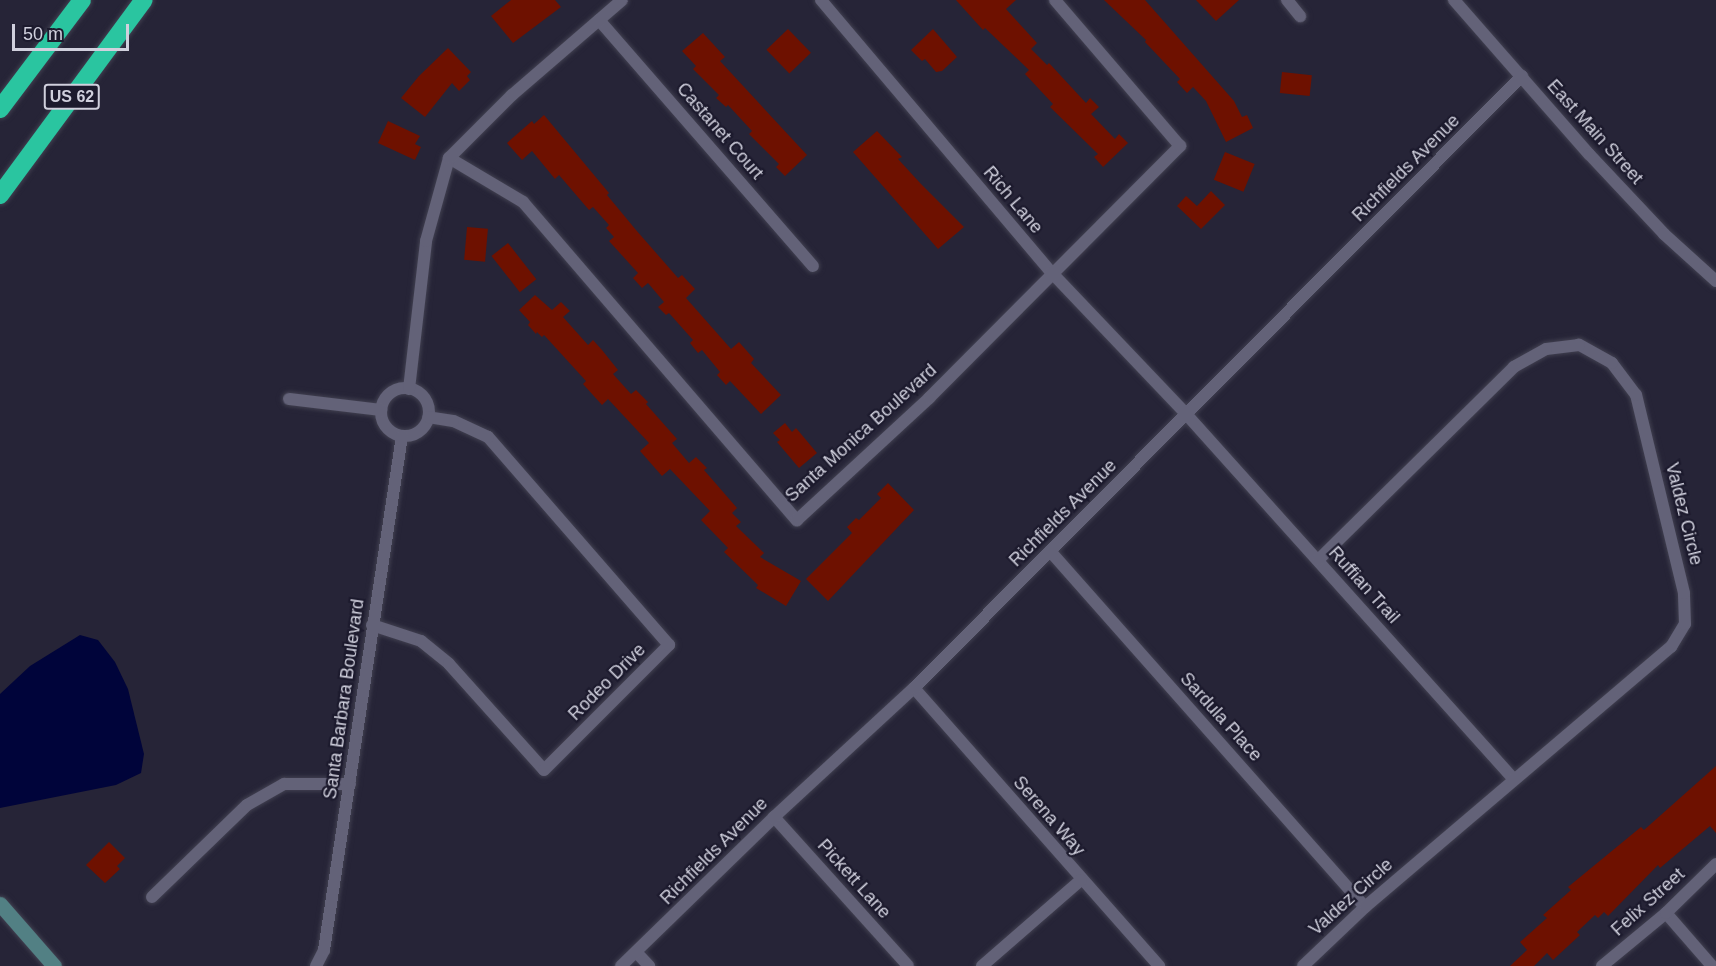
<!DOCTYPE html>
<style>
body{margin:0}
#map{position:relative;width:1716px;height:966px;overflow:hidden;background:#262437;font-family:Helvetica,sans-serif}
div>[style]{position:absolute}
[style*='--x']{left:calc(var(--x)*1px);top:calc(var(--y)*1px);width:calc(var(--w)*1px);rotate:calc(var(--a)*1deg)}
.water>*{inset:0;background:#00043a}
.building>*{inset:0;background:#6e1100;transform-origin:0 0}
.roads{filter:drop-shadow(0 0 2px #414050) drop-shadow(0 0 2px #414050)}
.street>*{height:12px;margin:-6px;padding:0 6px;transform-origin:6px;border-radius:6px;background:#636278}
.street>.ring{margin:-6px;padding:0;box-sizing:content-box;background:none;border:12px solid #636278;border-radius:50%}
.secondary>*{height:15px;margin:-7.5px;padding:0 7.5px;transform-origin:7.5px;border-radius:7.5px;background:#528084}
.highway>*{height:18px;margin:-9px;padding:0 9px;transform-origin:9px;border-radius:9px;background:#2ac5a0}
span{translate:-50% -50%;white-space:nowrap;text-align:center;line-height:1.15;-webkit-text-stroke:4.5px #1c1a2d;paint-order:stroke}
.shield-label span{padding:2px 4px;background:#1c1a2d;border:2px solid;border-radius:4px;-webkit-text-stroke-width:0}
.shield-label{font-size:16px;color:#d0d0dd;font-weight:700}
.street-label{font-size:18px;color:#d0d0dd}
.scale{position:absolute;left:12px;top:24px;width:117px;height:27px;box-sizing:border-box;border:3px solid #d0d0dd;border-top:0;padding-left:8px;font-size:18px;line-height:21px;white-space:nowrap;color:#d0d0dd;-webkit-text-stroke:4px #1c1a2d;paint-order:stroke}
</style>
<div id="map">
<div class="water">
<div style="clip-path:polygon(80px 635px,98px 640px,115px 662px,128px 689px,144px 754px,141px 773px,116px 785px,0 808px,0 694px,30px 666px)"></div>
</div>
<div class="building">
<div style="clip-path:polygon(511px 0,555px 0,561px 7px,513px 43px,491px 16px)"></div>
<div style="clip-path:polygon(956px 0,1016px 0,1006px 9px,1037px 43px,1031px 49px,1047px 65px,1049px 63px,1086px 103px,1090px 98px,1099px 107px,1091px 114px,1115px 139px,1119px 134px,1128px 143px,1103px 167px,1094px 157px,1098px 154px,1050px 107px,1053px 104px,1025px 74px,1029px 70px,985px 28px,983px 30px)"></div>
<div style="clip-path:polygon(1104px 0,1145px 0,1234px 101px,1242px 117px,1247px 115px,1253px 128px,1226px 142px,1206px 101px,1193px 87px,1187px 93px,1177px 82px,1180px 79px,1145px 42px,1146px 40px)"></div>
<div style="clip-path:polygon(1196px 0,1239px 0,1216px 21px)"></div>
<div style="left:788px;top:29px;width:33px;height:30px;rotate:46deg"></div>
<div style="clip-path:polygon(933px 29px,957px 57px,942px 71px,936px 72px,925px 59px,922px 61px,911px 50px)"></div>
<div style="clip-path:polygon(703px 33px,725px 57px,720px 61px,807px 155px,785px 176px,776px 167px,779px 164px,749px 134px,752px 131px,728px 105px,726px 107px,716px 98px,719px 95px,693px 69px,696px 66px,682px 51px)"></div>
<div style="clip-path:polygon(448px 48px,471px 72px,467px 76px,470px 80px,459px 91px,452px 83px,425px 117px,401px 98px,419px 76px)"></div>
<div style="left:1282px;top:72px;width:30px;height:21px;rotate:6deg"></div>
<div style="clip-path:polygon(544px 115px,609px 193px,607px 195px,636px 230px,678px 278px,682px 275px,695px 289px,686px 298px,731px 349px,739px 342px,754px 359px,751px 363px,781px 395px,761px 414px,730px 381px,726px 385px,717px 375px,720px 372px,702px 350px,698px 353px,690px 343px,693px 340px,669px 313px,666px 315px,658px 307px,664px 302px,648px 283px,642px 288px,633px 278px,638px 273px,609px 241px,614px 237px,606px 228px,609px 225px,593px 207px,589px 210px,559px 175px,555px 179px,532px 151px,522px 160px,507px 143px,532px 121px,534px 124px)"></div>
<div style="clip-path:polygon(388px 121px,420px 136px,415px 144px,421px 147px,415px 160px,378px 143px)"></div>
<div style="clip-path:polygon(877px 131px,902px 157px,898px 159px,921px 184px,964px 227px,938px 249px,853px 152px)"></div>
<div style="left:1225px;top:152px;width:32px;height:30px;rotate:22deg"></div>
<div style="clip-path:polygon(1211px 191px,1225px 205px,1201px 229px,1177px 206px,1186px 196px,1197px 206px)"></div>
<div style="left:467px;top:227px;width:21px;height:33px;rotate:5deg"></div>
<div style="left:508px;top:243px;width:46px;height:21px;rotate:52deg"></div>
<div style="clip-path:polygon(535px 295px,552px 310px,561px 302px,570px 311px,563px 317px,588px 345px,593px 340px,602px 350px,618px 370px,613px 374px,631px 394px,636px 390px,648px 402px,646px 404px,677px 439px,672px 443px,689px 463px,696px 457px,707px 468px,704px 470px,737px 508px,732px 513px,741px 522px,736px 526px,764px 553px,760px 557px,801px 581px,786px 606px,756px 588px,758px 585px,724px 552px,728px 548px,701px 520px,710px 511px,670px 469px,662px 476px,640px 451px,649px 443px,608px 399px,602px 405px,583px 384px,586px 381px,544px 335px,542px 337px,537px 332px,536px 334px,528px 325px,530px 322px,519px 310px)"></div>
<div style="clip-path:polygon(785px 423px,792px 432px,796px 428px,817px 453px,799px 468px,777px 442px,780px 440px,773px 433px)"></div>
<div style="clip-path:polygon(888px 483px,914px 510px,828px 601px,806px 579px,852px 533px,847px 527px,856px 518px,859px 520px,881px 498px,877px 494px)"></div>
<div style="clip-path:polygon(1716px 766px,1716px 833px,1710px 826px,1660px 868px,1658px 865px,1608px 916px,1604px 912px,1598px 918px,1595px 915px,1577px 932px,1580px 935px,1553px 960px,1547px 953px,1534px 966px,1510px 966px,1527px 950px,1520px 942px,1547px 918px,1543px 915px,1571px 890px,1568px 887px,1641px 827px,1644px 830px)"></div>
<div style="clip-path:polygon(109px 842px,125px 858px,117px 866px,120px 869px,105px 883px,86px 865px)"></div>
</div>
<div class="roads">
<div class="street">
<div style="--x:821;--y:0;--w:358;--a:49.8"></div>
<div style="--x:1052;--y:273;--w:196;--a:46.4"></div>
<div style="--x:1187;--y:415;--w:489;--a:48.1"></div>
<div style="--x:1287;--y:0;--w:21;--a:51"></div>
<div style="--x:1454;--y:0;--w:205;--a:48.8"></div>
<div style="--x:1589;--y:154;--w:110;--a:46.8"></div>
<div style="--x:1664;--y:234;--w:70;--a:42.1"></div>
<div style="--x:599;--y:20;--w:326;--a:49"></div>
<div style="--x:449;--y:158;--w:86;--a:30.7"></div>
<div style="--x:523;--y:202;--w:420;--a:49.3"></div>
<div style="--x:797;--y:520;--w:180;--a:-42.7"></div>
<div style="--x:929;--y:398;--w:356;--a:-45.1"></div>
<div style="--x:1180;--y:146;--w:192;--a:-130.6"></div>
<div class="ring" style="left:381px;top:388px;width:36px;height:36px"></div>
<div style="--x:409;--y:389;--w:149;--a:-83.4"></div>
<div style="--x:426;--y:241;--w:86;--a:-74.5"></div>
<div style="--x:449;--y:158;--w:89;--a:-45"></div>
<div style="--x:512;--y:95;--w:145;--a:-40.8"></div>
<div style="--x:289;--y:399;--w:93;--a:6.8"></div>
<div style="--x:1050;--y:551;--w:475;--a:48.5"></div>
<div style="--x:372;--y:625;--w:52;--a:18.1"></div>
<div style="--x:421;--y:641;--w:36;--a:39"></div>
<div style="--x:449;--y:664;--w:142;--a:48.1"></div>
<div style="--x:544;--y:770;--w:177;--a:-45"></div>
<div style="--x:669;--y:645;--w:276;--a:-131"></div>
<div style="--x:488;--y:437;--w:38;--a:-155"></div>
<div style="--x:453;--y:421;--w:25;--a:-171"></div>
<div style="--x:914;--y:688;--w:371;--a:48.6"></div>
<div style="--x:774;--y:817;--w:200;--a:48"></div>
<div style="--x:152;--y:897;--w:132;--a:-44.1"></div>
<div style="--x:247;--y:805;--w:43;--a:-29.6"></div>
<div style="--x:284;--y:784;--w:66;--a:0"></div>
<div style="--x:1666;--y:913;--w:70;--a:49"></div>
<div style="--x:637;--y:953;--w:18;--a:47"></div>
<div style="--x:316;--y:966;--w:18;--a:-63"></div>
<div style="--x:324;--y:950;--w:520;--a:-81.37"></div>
<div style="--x:621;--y:966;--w:214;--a:-44.2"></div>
<div style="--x:774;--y:817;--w:190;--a:-42.7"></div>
<div style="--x:914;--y:688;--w:863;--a:-45.19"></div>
<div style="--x:982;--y:966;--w:131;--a:-41"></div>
<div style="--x:1303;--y:966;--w:86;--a:-43.6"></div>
<div style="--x:1365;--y:907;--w:402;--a:-40.4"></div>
<div style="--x:1671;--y:647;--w:27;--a:-59"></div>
<div style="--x:1685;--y:624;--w:31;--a:-92"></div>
<div style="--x:1684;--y:593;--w:204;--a:-103.6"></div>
<div style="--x:1636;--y:395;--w:40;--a:-127"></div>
<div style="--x:1612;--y:363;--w:38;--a:-151"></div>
<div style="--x:1579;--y:345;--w:33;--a:173"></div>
<div style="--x:1546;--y:349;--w:37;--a:151"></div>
<div style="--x:1514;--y:367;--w:275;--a:135.4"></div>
<div style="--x:1602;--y:966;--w:83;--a:-39.6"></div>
<div style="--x:1666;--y:913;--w:70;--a:-44.4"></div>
</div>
<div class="secondary">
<div style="--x:0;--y:904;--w:82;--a:48.9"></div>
</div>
<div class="highway">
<div style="--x:0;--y:109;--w:136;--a:-53"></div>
<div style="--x:0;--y:195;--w:242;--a:-53.6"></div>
</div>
</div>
<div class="shield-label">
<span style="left:72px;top:97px">US 62</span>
</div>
<div class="street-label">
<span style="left:720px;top:131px;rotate:49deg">Castanet Court</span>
<span style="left:1595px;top:132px;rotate:48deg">East Main Street</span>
<span style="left:1406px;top:168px;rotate:-45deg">Richfields Avenue</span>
<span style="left:1013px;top:200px;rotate:50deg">Rich Lane</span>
<span style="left:861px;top:433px;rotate:-42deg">Santa Monica Boulevard</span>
<span style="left:1063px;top:513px;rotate:-45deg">Richfields Avenue</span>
<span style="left:1684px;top:514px;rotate:76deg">Valdez Circle</span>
<span style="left:1364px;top:585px;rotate:48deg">Ruffian Trail</span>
<span style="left:607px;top:682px;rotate:-45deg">Rodeo Drive</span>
<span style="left:344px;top:699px;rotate:-82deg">Santa Barbara Boulevard</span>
<span style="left:1221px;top:717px;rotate:48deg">Sardula Place</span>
<span style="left:1049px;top:816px;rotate:49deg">Serena Way</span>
<span style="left:714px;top:851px;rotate:-45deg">Richfields Avenue</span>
<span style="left:854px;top:879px;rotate:48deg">Pickett Lane</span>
<span style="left:1351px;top:897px;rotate:-42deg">Valdez Circle</span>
<span style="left:1648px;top:902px;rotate:-42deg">Felix Street</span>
</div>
<div class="scale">50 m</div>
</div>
